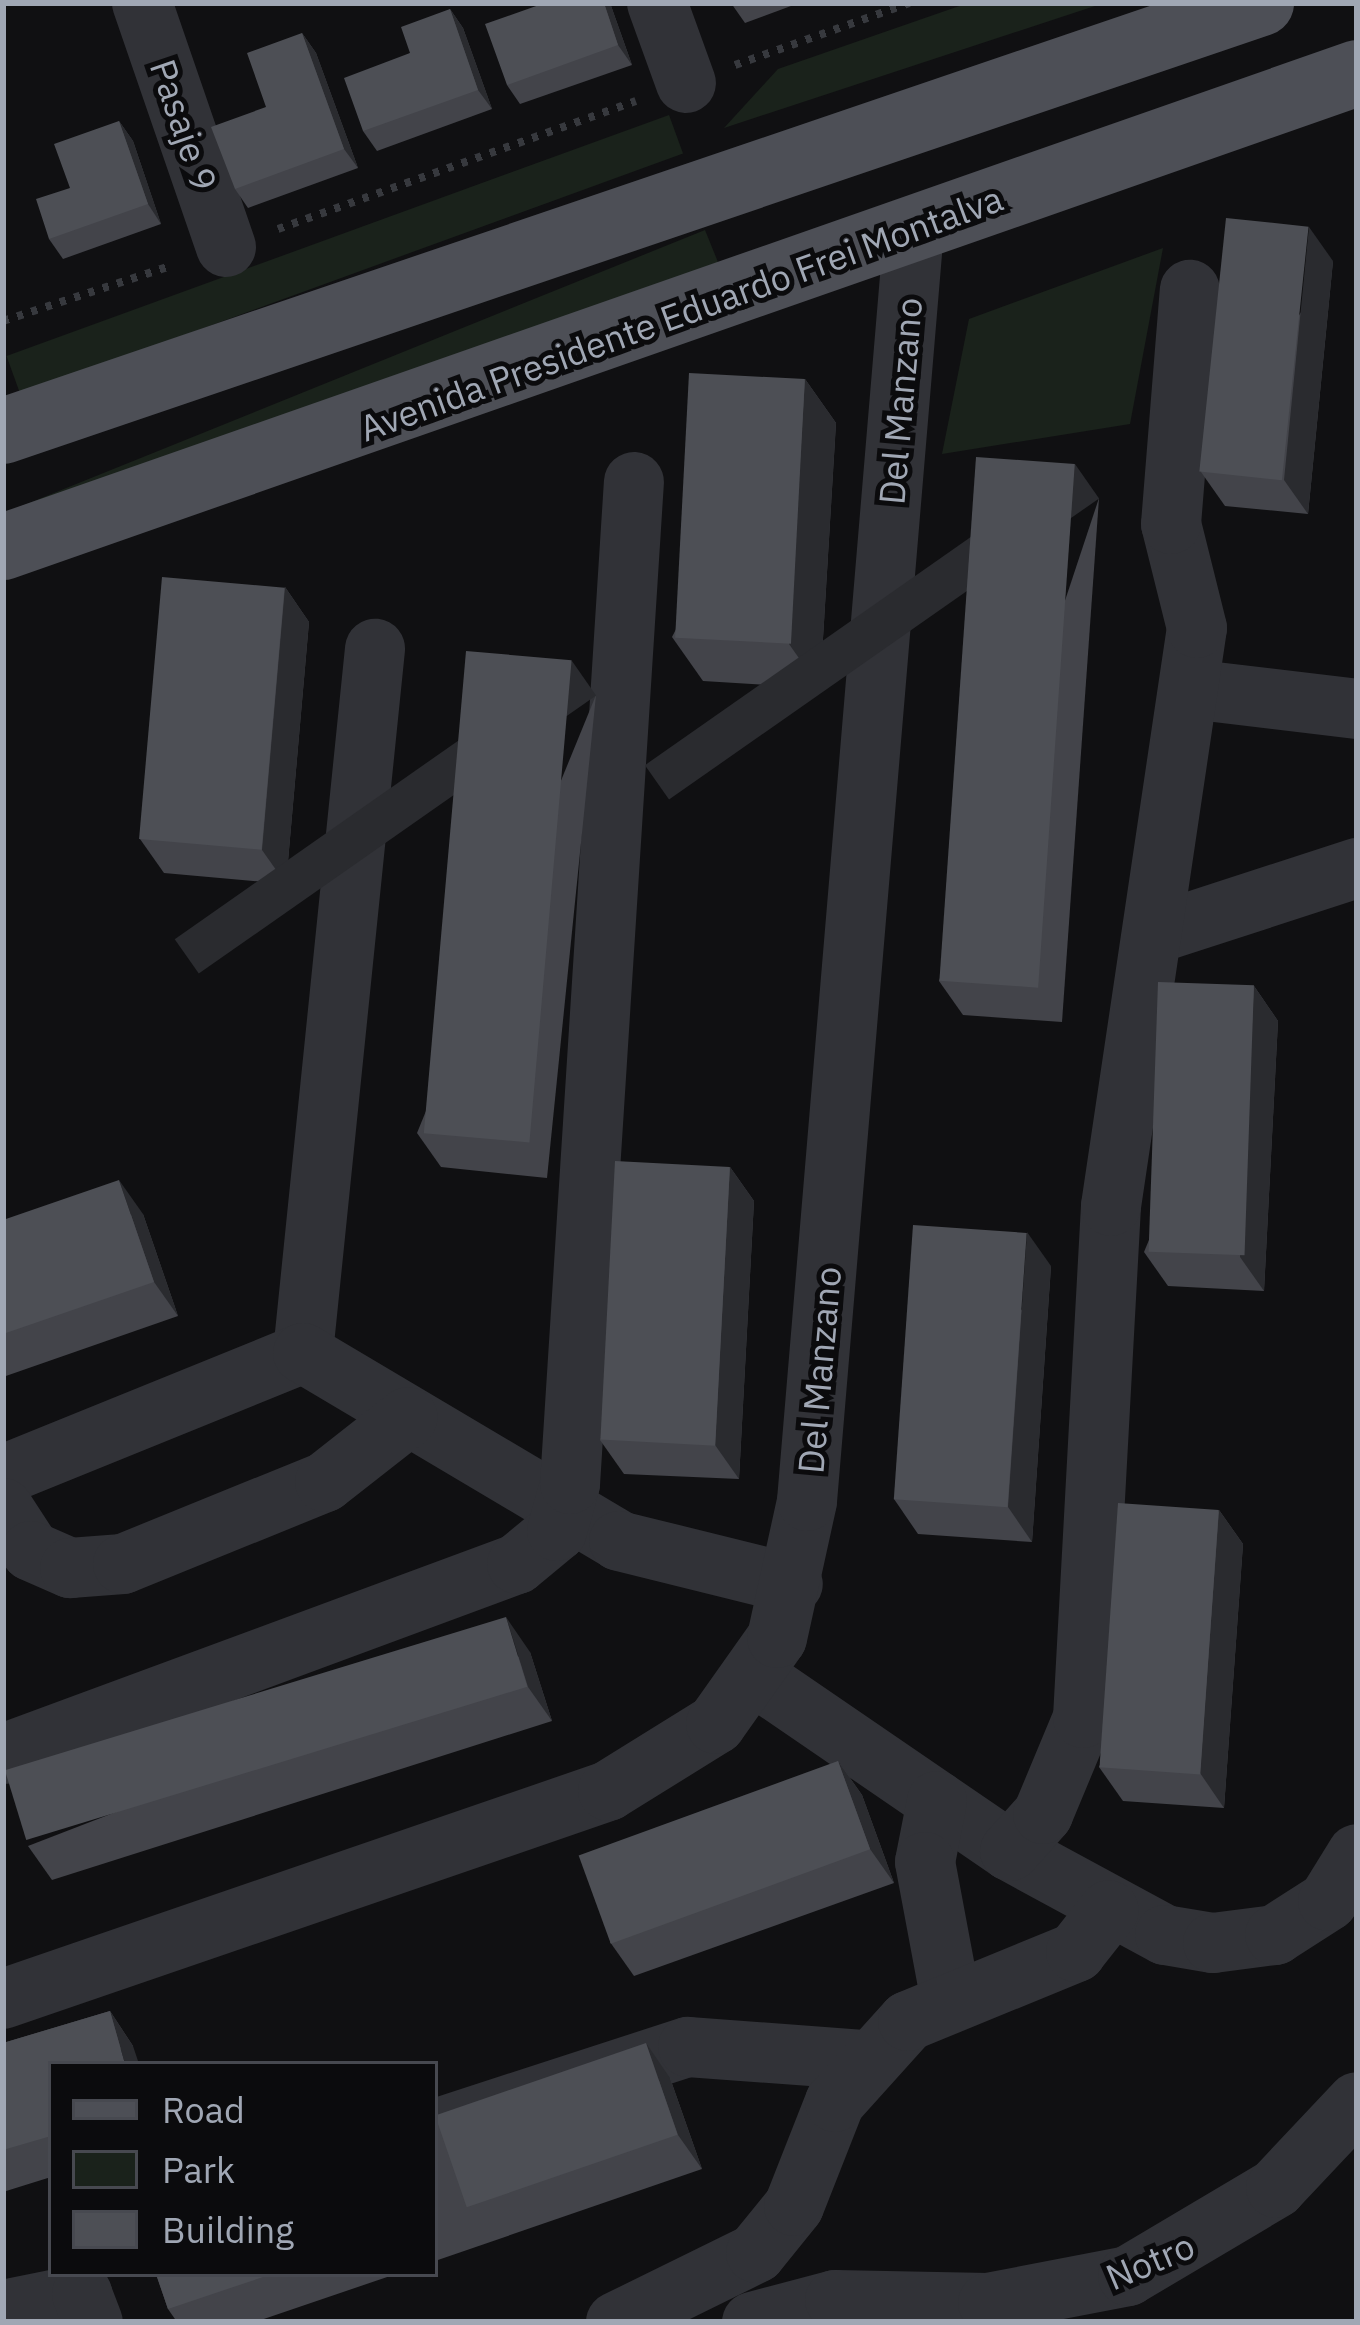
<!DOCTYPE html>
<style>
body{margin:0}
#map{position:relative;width:1360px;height:2325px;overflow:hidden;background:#101012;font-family:"IBM Plex Sans",sans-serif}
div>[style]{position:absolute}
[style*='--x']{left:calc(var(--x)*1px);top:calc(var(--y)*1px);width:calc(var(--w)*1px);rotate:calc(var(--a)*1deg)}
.green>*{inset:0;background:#1a221b;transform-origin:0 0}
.path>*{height:8px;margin-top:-4px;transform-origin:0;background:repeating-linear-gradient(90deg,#37393e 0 6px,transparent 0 15px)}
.minor>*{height:60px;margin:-30px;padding:0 30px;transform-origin:30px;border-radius:30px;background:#313237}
.major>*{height:66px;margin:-33px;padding:0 33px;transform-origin:33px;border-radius:33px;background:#4d4f56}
.wall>*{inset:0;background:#43444a}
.shaded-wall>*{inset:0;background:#2a2b2f;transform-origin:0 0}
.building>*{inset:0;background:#4d4f55;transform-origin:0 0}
span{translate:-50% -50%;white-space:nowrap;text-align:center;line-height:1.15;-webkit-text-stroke:10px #0b0b0d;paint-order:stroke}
.street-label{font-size:36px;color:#a0a7b4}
.frame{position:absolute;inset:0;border:6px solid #a0a7b4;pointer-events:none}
.legend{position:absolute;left:48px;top:2061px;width:390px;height:216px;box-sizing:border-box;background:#0b0b0d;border:3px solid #474950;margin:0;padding:15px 21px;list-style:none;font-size:36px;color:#a0a7b4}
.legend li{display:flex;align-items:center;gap:24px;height:60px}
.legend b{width:60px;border:3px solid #474950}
</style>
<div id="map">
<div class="green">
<div style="clip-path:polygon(968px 3px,1104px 3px,724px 128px,778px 69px)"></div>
<div style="left:669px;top:115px;width:41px;height:705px;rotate:70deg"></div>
<div style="left:705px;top:230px;width:41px;height:743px;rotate:68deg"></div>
<div style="clip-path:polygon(1163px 248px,1130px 424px,942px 454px,969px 319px)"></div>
</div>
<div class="path">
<div style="--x:735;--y:65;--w:185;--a:-19.6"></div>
<div style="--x:278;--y:229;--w:380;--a:-19.7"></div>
<div style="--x:3;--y:321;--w:179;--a:-18.2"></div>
</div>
<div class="minor">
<div style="--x:142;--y:3;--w:258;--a:71"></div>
<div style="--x:657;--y:3;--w:85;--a:70.1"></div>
<div style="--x:1190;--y:689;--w:168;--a:6.8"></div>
<div style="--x:1160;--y:932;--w:207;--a:-18"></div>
<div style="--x:303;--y:1353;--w:708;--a:-84.16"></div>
<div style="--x:3;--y:1475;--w:324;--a:-22.1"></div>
<div style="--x:303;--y:1353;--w:368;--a:30.7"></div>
<div style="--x:619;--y:1541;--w:179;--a:13.9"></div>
<div style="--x:3;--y:1508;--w:51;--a:56.9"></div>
<div style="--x:31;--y:1551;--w:43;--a:23.6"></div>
<div style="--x:70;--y:1568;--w:53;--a:-4.3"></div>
<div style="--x:123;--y:1564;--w:218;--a:-22.1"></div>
<div style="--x:325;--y:1482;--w:105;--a:-38.1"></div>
<div style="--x:753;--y:1675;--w:311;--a:34.4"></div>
<div style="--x:1010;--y:1851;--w:176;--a:28.5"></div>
<div style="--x:1165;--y:1935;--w:49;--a:9.5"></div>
<div style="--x:1213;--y:1943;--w:63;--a:-7.4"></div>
<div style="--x:1275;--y:1935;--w:63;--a:-32.7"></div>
<div style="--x:1328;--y:1901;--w:55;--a:-58.3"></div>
<div style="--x:3;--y:1754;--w:548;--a:-20.29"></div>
<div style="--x:517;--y:1564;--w:52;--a:-39.5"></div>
<div style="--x:557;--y:1531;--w:49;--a:-74.5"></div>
<div style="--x:570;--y:1484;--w:1004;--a:-86.35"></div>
<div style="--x:937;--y:1801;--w:62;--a:101.1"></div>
<div style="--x:925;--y:1862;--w:136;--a:79.4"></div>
<div style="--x:1010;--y:1851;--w:50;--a:-48.3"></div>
<div style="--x:1043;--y:1814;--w:104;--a:-67.4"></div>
<div style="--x:1083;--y:1718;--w:513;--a:-86.87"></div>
<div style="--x:1111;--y:1206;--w:584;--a:-81.54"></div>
<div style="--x:1197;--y:628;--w:107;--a:-104"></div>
<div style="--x:1171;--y:524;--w:235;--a:-85.4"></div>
<div style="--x:3;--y:1999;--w:640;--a:-18.97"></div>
<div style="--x:608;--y:1791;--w:127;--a:-31.8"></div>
<div style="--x:716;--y:1724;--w:105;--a:-54.7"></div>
<div style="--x:777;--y:1638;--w:140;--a:-77.6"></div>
<div style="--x:807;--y:1501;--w:1276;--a:-85.19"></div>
<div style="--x:435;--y:2129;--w:266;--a:-18"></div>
<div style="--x:688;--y:2047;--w:175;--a:4.2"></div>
<div style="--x:3;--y:2310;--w:81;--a:-11.4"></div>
<div style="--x:82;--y:2294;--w:30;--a:69"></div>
<div style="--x:616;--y:2322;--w:156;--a:-26.2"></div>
<div style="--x:756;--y:2253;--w:60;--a:-51"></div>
<div style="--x:794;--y:2206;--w:112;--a:-68.5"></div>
<div style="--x:835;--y:2102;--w:109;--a:-48"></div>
<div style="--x:908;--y:2021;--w:182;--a:-22.3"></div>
<div style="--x:1076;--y:1952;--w:53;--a:-51.8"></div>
<div style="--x:752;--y:2322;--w:86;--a:-14.8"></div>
<div style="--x:835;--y:2300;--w:153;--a:1.1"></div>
<div style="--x:988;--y:2303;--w:143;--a:-10.9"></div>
<div style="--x:1128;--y:2276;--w:172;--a:-30.7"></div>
<div style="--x:1276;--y:2188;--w:118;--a:-46.7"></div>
</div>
<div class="major">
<div style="--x:3;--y:431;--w:1329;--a:-18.79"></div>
<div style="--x:3;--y:547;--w:1435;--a:-19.29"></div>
</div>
<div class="wall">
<div style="clip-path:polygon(538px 3px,610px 3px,632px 65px,520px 104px,507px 85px)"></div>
<div style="clip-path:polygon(731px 3px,799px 3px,745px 23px)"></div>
<div style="clip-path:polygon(450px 9px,463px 28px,492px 109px,377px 151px,363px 131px,410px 53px)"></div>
<div style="clip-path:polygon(302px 33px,316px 53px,358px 168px,248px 208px,235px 189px,266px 107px)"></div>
<div style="clip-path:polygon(119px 121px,133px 141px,161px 224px,63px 259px,49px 239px,70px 188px)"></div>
<div style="clip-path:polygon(1333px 261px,1308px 514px,1225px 506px,1201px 472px)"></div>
<div style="clip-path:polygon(805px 379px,836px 423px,820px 688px,703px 681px,672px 637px)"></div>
<div style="clip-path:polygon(1099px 498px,1062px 1022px,963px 1015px,939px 981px)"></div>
<div style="clip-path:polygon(285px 587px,309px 622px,286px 884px,164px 873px,140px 839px)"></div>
<div style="clip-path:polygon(596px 695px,547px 1178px,441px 1167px,417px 1133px)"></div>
<div style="clip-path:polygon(1254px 986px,1278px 1021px,1264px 1291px,1168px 1286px,1144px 1252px)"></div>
<div style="clip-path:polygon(730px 1167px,754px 1201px,739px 1479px,624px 1474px,600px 1440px)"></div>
<div style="clip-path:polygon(143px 1214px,178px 1316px,3px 1377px,3px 1220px)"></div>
<div style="clip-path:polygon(1051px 1266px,1032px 1542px,918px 1534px,894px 1499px)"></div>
<div style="clip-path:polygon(1219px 1510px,1243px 1544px,1224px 1808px,1123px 1801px,1099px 1767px)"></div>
<div style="clip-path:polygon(530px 1652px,552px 1721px,52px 1880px,28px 1846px)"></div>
<div style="clip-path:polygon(838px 1761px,862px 1795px,894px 1883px,634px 1976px,610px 1942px)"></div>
<div style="clip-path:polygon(110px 2011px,133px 2046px,51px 2064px,51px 2177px,3px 2192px,3px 2043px)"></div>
<div style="clip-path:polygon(670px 2078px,702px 2169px,435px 2261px,435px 2116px)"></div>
<div style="clip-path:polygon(156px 2274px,396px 2274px,255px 2322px,177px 2322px,168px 2309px)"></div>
</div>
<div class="shaded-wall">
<div style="clip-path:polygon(604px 3px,610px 3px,632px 65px,618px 45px)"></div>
<div style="clip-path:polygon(450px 9px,463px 28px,492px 109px,478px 90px)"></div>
<div style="clip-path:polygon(302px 33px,316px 53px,358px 168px,344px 149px)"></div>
<div style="clip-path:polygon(119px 121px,133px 141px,161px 224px,148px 204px)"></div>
<div style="clip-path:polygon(1309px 227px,1333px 261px,1308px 514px,1284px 480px)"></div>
<div style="clip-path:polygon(805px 379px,836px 423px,820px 688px,789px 644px)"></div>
<div style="left:1075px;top:464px;width:42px;height:525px;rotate:55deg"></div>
<div style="clip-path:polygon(285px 587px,309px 622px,286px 884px,262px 850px)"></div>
<div style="left:572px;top:661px;width:42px;height:485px;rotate:55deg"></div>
<div style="clip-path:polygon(1254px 986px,1278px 1021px,1264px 1291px,1240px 1257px)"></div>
<div style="clip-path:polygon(730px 1167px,754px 1201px,739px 1479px,715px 1445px)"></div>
<div style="clip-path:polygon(119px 1180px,143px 1214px,178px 1316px,154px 1282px)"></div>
<div style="clip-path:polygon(1027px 1232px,1051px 1266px,1032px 1542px,1008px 1507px)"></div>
<div style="clip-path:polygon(1219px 1510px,1243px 1544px,1224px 1808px,1200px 1773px)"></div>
<div style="clip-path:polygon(506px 1617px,530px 1652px,552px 1721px,528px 1687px)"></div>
<div style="clip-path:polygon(838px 1761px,862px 1795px,894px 1883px,870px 1849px)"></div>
<div style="clip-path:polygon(110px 2011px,133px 2046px,139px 2064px,125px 2064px)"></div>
<div style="clip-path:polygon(646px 2043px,670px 2078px,702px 2169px,678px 2135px)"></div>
</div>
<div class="building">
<div style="clip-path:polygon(538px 3px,604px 3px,618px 45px,507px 85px,485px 24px,539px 5px)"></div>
<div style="clip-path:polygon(450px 9px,478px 90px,363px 131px,344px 78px,410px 53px,401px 27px)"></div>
<div style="clip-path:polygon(302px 33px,344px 149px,235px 189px,211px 127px,266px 107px,247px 53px)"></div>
<div style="clip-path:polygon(119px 121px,148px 204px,49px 239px,36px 199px,70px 188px,54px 144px)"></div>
<div style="left:1226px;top:218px;width:83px;height:255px;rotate:6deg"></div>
<div style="left:689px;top:373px;width:116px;height:265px;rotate:3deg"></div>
<div style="left:976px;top:457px;width:99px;height:525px;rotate:4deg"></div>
<div style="left:162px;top:577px;width:123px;height:263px;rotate:5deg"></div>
<div style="left:466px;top:651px;width:106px;height:484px;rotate:5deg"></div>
<div style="left:1158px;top:982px;width:96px;height:270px;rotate:2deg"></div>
<div style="left:615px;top:1161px;width:115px;height:279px;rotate:3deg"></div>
<div style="clip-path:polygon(119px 1180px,154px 1282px,3px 1334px,3px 1220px)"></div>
<div style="left:913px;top:1225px;width:114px;height:275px;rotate:4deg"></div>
<div style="left:1118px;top:1503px;width:101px;height:265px;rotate:4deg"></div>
<div style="left:506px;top:1617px;width:73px;height:524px;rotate:73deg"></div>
<div style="left:838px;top:1761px;width:94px;height:276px;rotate:70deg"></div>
<div style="clip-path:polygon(110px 2011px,125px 2064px,51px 2064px,51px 2136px,3px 2150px,3px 2043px)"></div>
<div style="left:646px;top:2043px;width:97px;height:223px;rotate:71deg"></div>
<div style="clip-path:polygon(156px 2274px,272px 2274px,168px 2309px)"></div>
</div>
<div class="street-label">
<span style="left:184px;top:125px;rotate:71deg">Pasaje 9</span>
<span style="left:681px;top:313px;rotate:-20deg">Avenida Presidente Eduardo Frei Montalva</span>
<span style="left:900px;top:401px;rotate:-85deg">Del Manzano</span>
<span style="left:819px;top:1370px;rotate:-85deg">Del Manzano</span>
<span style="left:1150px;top:2261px;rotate:-23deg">Notro</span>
</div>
<div class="frame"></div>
<ul class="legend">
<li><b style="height:15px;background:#4d4f56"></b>Road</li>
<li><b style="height:33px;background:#1a221b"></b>Park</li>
<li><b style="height:33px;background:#4d4f55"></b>Building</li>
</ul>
</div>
